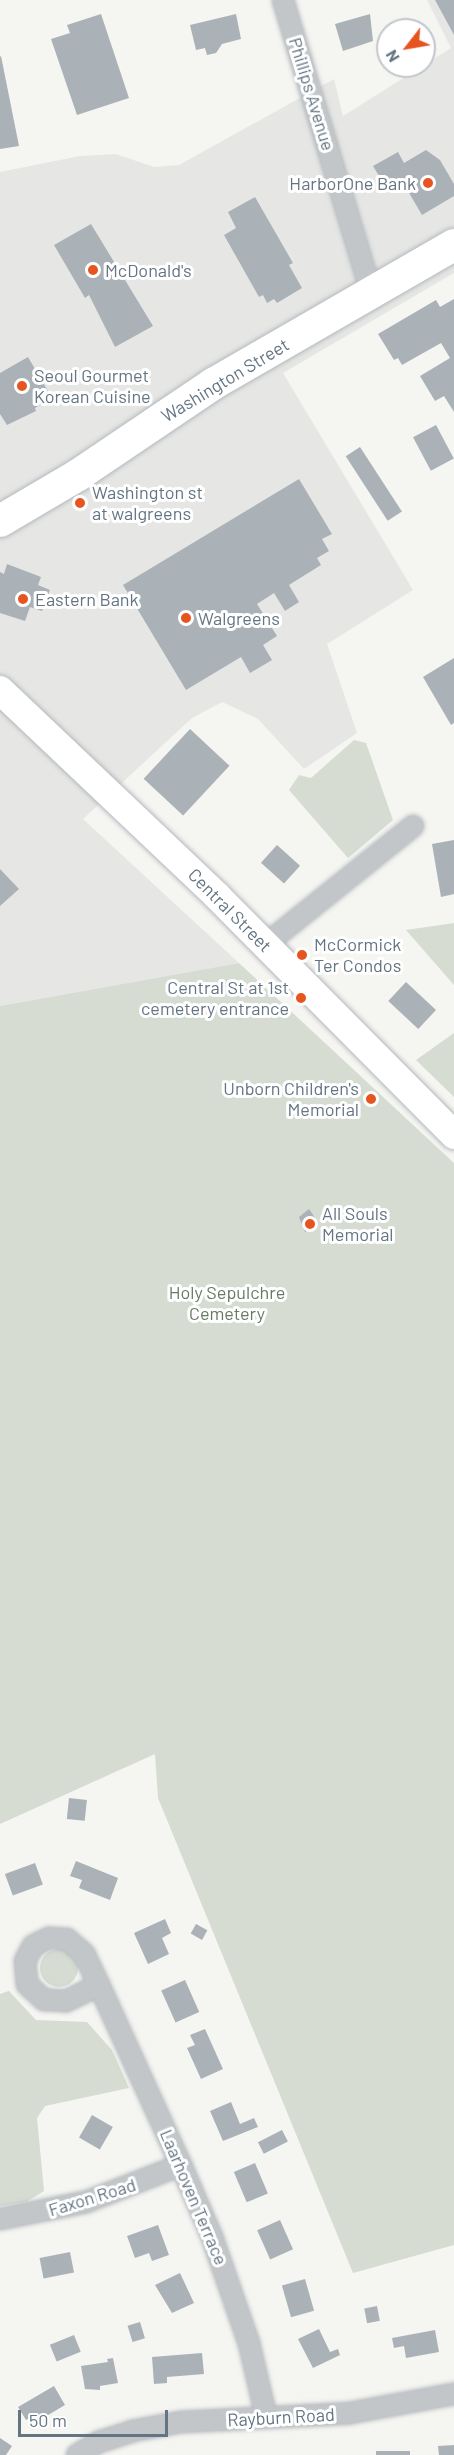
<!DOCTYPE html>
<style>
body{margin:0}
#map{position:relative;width:454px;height:2455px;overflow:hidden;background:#f5f5f1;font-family:Barlow,sans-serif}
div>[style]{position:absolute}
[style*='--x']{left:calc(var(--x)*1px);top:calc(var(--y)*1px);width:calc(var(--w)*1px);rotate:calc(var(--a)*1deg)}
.built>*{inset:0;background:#e6e7e5}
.green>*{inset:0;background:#d6dcd2}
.round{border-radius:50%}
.building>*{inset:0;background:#aab2b8;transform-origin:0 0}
.roads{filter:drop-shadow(0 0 2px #b4b9be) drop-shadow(0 0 2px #b4b9be)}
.street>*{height:20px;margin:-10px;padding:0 10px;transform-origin:10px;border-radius:10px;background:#c2c6c9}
.secondary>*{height:28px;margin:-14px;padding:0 14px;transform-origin:14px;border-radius:14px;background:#fff}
.primary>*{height:32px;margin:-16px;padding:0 16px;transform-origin:16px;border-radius:16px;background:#fff}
.dots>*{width:16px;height:16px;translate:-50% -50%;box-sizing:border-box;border:3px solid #fff;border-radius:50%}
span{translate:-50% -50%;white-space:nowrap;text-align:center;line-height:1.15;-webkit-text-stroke:6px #fff;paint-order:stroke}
.street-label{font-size:18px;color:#637483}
.poi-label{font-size:18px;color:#637483}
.right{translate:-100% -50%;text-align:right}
.left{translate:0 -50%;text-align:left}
.park-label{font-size:18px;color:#667a62}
.north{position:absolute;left:376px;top:18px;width:60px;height:60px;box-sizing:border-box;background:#fff;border:2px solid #c1c7cd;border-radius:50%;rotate:239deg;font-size:16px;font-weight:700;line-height:24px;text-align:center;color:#637483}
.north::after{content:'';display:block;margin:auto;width:21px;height:27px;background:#e65520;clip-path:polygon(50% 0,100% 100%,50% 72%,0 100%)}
.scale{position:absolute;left:18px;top:2410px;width:150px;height:27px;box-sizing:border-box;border:3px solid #637483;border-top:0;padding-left:8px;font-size:18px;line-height:21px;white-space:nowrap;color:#637483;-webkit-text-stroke:4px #fff;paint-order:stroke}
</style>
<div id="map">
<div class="built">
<div style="clip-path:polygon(427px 0,454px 0,454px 273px,283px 373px,413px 590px,327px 644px,357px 733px,304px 769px,258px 719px,222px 702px,192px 718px,83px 819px,239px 963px,0 1006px,0 172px,80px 156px,116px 154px,154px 167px,179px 165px,334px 79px,343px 116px,451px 48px)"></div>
</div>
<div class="green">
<div style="clip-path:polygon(354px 740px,366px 743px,393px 820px,348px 858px,289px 790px,299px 775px,311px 778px)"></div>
<div style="clip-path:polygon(454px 923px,454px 985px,406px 930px)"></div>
<div style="clip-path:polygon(239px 963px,454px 1163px,454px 2245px,353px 2273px,158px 1798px,155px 1754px,0 1824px,0 1006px)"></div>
<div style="clip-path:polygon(454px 1033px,454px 1097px,416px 1060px)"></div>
<div class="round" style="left:40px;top:1949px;width:38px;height:38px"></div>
<div style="clip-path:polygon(9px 1991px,36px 2020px,87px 2022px,112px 2050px,129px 2088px,45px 2106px,37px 2118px,44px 2191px,26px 2202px,0 2206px,0 1994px)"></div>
</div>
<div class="building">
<div style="clip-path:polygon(435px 0,454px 0,454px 35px)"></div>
<div style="clip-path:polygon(101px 14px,129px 98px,77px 115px,51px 39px,70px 33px,67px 25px)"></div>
<div style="clip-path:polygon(236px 14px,241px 39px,222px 44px,216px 53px,207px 55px,205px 48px,196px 50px,190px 25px)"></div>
<div style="clip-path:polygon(370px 14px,373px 41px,343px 51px,335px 24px)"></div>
<div style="clip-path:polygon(1px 56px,19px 146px,0 149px,0 57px)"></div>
<div style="clip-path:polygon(426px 150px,440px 160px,454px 184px,454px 196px,422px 215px,402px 181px,388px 191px,373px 166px,398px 152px,404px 163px)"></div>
<div style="clip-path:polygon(255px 197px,293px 263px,289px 265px,302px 288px,277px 303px,274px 299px,267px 303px,263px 295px,259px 297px,224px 235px,236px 228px,228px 212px)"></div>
<div style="clip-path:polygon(91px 224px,153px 326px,115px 347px,89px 295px,85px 298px,54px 245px)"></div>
<div style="clip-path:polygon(454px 299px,454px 412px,444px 396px,435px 401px,420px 376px,450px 358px,441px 343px,402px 365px,398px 358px,394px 360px,378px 334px,436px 300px,440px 307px)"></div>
<div style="clip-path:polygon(28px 357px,52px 398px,35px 408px,36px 411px,7px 425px,0 414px,0 373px)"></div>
<div style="left:436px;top:425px;width:38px;height:26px;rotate:62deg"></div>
<div style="left:360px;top:447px;width:77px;height:17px;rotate:57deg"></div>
<div style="clip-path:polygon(299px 479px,332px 534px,322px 539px,329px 551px,317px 558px,321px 565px,289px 585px,299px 602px,285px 611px,274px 593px,257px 604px,277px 636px,263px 645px,272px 660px,250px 673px,241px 657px,186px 690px,123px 585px)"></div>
<div style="clip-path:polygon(7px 564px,41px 577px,38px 585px,50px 590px,42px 611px,30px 607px,25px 621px,0 613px,0 572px,4px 574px)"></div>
<div style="clip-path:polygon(454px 658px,454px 723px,451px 725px,423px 677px)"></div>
<div style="left:190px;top:729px;width:54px;height:68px;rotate:43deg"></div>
<div style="clip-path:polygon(454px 840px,454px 894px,441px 897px,432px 844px)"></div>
<div style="left:277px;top:845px;width:31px;height:24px;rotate:42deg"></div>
<div style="clip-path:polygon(0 869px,19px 889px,0 906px)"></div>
<div style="left:406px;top:982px;width:41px;height:26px;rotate:43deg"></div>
<div style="clip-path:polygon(309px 1209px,318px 1222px,305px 1232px,299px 1217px)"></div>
<div style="left:69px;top:1798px;width:18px;height:21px;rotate:6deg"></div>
<div style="clip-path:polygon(76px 1861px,118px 1878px,110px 1900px,79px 1888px,82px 1880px,70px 1876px)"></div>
<div style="left:35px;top:1863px;width:23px;height:32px;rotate:70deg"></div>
<div style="clip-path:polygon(165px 1919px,171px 1933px,162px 1938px,169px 1954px,148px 1964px,134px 1933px)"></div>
<div style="left:196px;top:1924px;width:13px;height:11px;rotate:29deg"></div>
<div style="left:185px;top:1980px;width:35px;height:26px;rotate:66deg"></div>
<div style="clip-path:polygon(205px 2029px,223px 2069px,201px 2079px,187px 2048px,195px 2045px,190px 2035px)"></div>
<div style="clip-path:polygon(231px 2102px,240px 2124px,254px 2118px,258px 2127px,223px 2141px,210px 2111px)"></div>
<div style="left:92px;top:2115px;width:24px;height:26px;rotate:30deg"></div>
<div style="left:282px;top:2130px;width:13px;height:27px;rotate:63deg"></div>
<div style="left:255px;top:2163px;width:33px;height:23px;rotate:67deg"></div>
<div style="left:280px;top:2220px;width:32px;height:25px;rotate:66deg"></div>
<div style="clip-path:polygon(158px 2225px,169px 2255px,152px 2261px,149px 2253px,135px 2258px,127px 2236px)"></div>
<div style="left:70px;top:2252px;width:21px;height:31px;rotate:79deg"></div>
<div style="clip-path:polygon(180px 2273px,194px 2303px,172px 2313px,155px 2285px)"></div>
<div style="left:305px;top:2279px;width:33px;height:24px;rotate:74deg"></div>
<div style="left:377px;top:2306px;width:15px;height:13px;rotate:79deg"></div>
<div style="left:140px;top:2322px;width:17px;height:13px;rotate:73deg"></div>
<div style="clip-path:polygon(319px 2329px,330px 2352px,338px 2349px,340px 2355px,313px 2368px,298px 2339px)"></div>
<div style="clip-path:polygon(435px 2330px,439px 2352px,406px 2358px,404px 2346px,394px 2348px,392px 2338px)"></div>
<div style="left:74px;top:2335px;width:18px;height:26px;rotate:68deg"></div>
<div style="clip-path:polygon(202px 2353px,204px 2374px,167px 2377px,167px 2383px,154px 2384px,152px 2357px)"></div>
<div style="clip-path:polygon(113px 2358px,118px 2383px,100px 2386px,100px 2390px,85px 2389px,81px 2366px,108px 2362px,107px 2359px)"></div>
<div style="clip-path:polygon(54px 2386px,65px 2405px,38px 2421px,35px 2415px,26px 2420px,18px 2407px)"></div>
<div style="clip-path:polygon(0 2438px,12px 2446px,6px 2455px,0 2455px)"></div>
<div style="clip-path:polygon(454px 2445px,454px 2455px,439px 2455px,438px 2446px)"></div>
<div style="left:376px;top:2451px;width:34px;height:4px"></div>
</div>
<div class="roads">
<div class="street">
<div style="--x:283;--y:0;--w:305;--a:73.2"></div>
<div style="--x:265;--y:945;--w:190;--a:-38.8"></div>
<div style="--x:99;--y:1985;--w:37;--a:154"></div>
<div style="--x:66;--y:2001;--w:22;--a:-177"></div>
<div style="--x:44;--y:2000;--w:23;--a:-137"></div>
<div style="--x:27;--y:1984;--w:23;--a:-95"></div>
<div style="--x:25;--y:1961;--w:17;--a:-62"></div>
<div style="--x:33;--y:1946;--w:18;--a:-27"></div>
<div style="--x:49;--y:1938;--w:18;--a:3"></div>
<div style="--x:67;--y:1939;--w:23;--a:41"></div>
<div style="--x:84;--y:1954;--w:34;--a:64"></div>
<div style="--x:99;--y:1985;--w:198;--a:65.5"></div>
<div style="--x:181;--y:2165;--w:78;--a:66.7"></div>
<div style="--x:212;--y:2237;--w:112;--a:70.8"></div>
<div style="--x:249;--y:2343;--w:75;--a:76.9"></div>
<div style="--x:0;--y:2219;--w:88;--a:-11.2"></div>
<div style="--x:86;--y:2202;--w:102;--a:-21.3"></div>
<div style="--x:77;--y:2455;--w:26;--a:-31"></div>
<div style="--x:99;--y:2442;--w:35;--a:-18"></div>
<div style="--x:132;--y:2431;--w:50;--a:-10.4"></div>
<div style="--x:181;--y:2422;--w:169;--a:-3"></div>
<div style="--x:350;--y:2413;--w:106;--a:-10.4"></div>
</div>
<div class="secondary">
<div style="--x:0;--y:690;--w:299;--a:43.5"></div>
<div style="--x:217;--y:896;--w:337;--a:45.2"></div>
</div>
<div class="primary">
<div style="--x:0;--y:521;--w:91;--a:-30.5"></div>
<div style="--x:78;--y:475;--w:163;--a:-34"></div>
<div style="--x:213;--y:384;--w:278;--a:-30"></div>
</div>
</div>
<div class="dots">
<div style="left:428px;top:183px;background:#e65520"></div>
<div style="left:93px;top:270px;background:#e65520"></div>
<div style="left:22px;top:386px;background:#e65520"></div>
<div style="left:80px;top:503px;background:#e65520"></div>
<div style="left:23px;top:599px;background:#e65520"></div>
<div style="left:186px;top:618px;background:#e65520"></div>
<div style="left:302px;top:955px;background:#e65520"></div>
<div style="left:301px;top:998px;background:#e65520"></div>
<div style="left:371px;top:1099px;background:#e65520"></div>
<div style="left:310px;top:1224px;background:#e65520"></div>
</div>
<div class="street-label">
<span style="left:312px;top:94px;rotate:73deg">Phillips Avenue</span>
<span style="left:225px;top:380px;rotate:-31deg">Washington Street</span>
<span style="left:230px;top:910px;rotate:45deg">Central Street</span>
<span style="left:92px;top:2197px;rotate:-17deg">Faxon Road</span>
<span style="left:194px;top:2197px;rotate:67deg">Laarhoven Terrace</span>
<span style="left:281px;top:2417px;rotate:-3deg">Rayburn Road</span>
</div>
<div class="poi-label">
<span class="right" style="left:416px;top:183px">HarborOne Bank</span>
<span class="left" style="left:105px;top:270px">McDonald's</span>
<span class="left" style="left:34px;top:386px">Seoul Gourmet<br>Korean Cuisine</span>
<span class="left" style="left:92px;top:503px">Washington st<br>at walgreens</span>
<span class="left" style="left:35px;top:599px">Eastern Bank</span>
<span class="left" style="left:198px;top:618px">Walgreens</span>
<span class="left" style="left:314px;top:955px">McCormick<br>Ter Condos</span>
<span class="right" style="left:289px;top:998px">Central St at 1st<br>cemetery entrance</span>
<span class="right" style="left:359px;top:1099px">Unborn Children's<br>Memorial</span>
<span class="left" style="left:322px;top:1224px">All Souls<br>Memorial</span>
</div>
<div class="park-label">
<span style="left:227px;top:1303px">Holy Sepulchre<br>Cemetery</span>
</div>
<div class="north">N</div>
<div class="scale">50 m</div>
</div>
